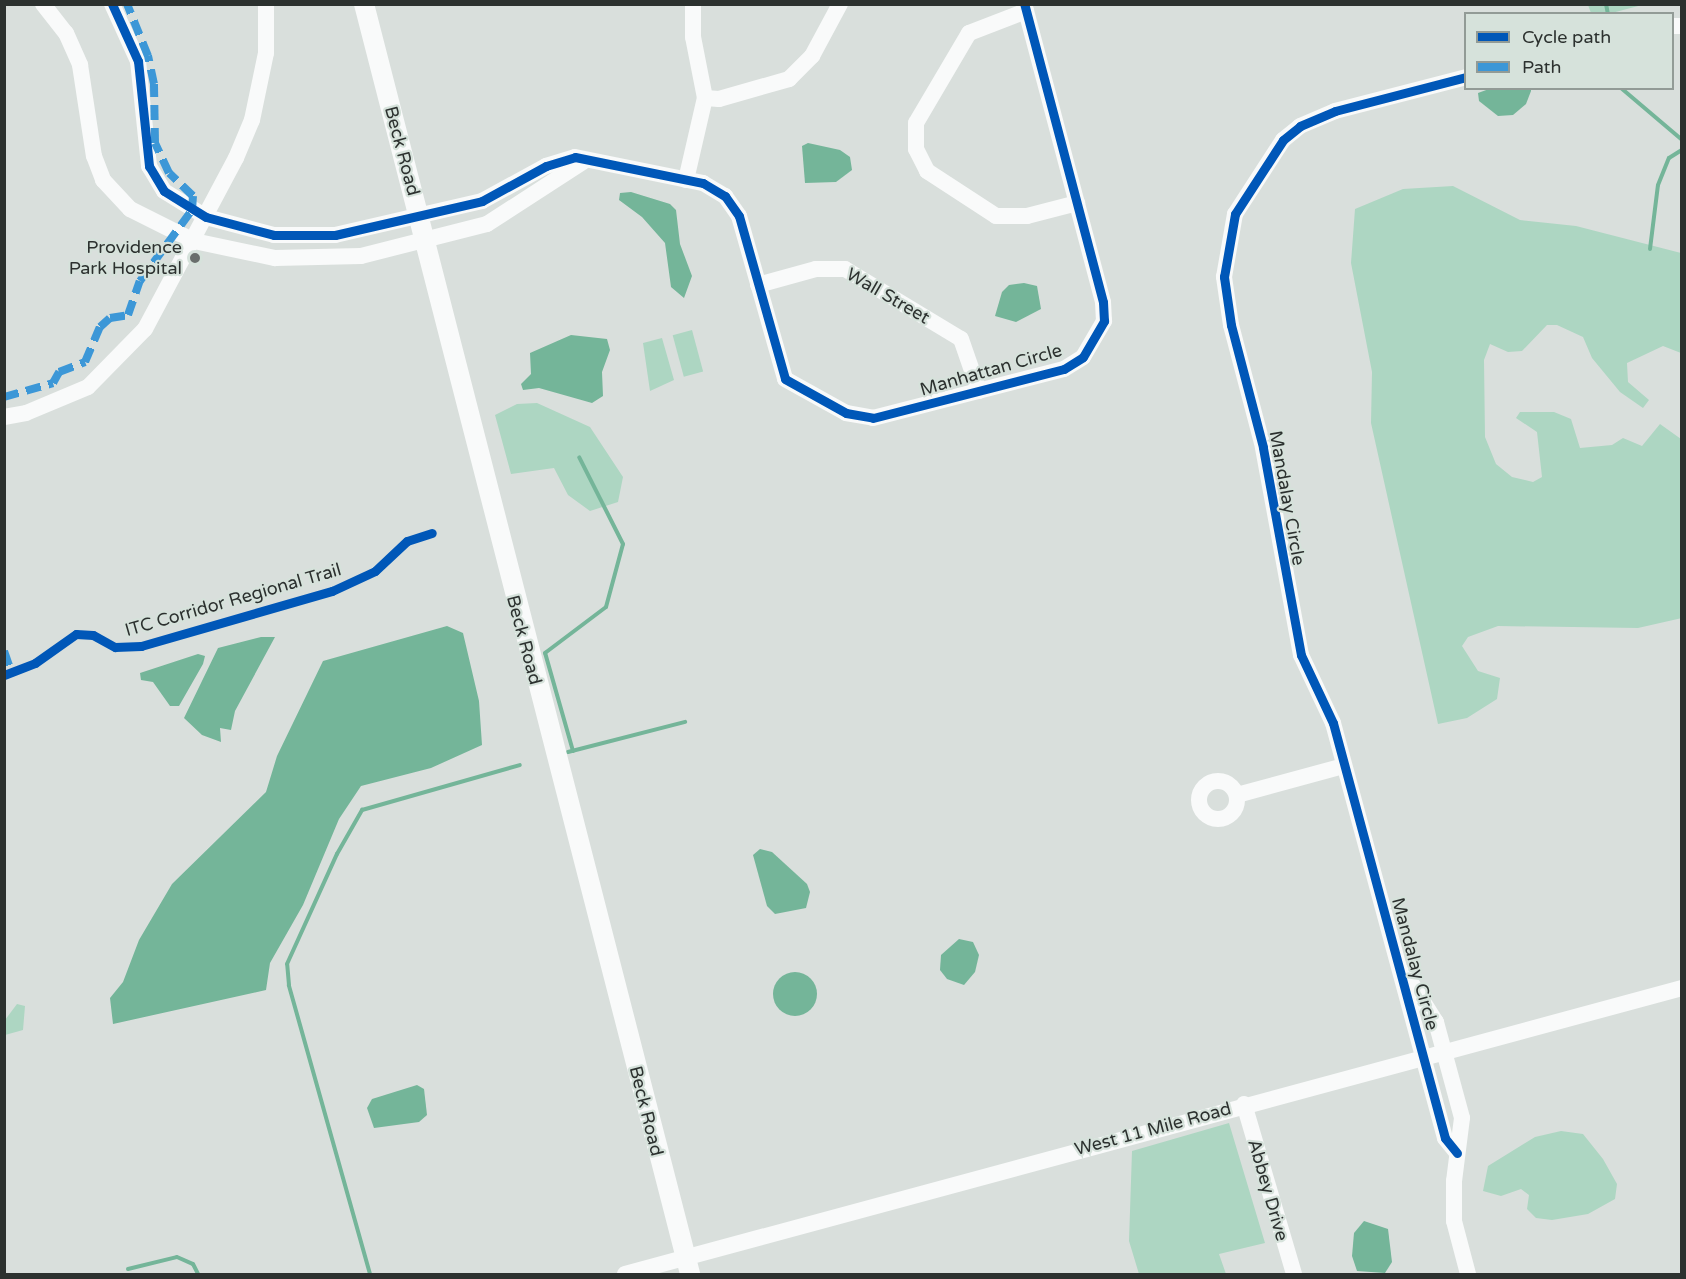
<!DOCTYPE html>
<style>
body{margin:0}
#map{position:relative;width:1686px;height:1279px;overflow:hidden;background:#d9dfdc;font-family:"Varela Round",sans-serif}
div>[style]{position:absolute}
[style*='--x']{left:calc(var(--x)*1px);top:calc(var(--y)*1px);width:calc(var(--w)*1px);rotate:calc(var(--a)*1deg)}
.green>*{inset:0;background:#add6c2;transform-origin:0 0}
.water>*{inset:0;background:#74b599}
.round{border-radius:50%}
.stream>*{height:4px;margin:-2px;padding:0 2px;transform-origin:2px;border-radius:2px;background:#74b599}
.minor>*{height:16px;margin:-8px;padding:0 8px;transform-origin:8px;border-radius:8px;background:#f9fafa}
.minor>.ring{margin:-8px;padding:0;box-sizing:content-box;background:none;border:16px solid #f9fafa;border-radius:50%}
.major>*{height:20px;margin:-10px;padding:0 10px;transform-origin:10px;border-radius:10px;background:#f9fafa}
.quiet>*{height:8px;margin-top:-4px;transform-origin:0;background:repeating-linear-gradient(90deg,#3c97d7 0 15px,transparent 0 23px)}
.cycleway>*{height:9px;margin:-4.5px;padding:0 4.5px;transform-origin:4.5px;border-radius:4.5px;background:#0057b8}
.dots>*{width:16px;height:16px;translate:-50% -50%;box-sizing:border-box;border:3px solid #d6e2db;border-radius:50%}
span{translate:-50% -50%;white-space:nowrap;text-align:center;line-height:1.15;-webkit-text-stroke:4.5px #d6e2db;paint-order:stroke}
.street-label{font-size:18px;color:#2c312f}
.poi-label{font-size:18px;color:#2c312f}
.right{translate:-100% -50%;text-align:right}
.frame{position:absolute;inset:0;border:6px solid #2c312f;pointer-events:none}
.legend{position:absolute;left:1464px;top:12px;width:210px;height:78px;box-sizing:border-box;background:#d6e2db;border:2px solid #929b96;margin:0;padding:8px 10px;list-style:none;font-size:18px;color:#2c312f}
.legend li{display:flex;align-items:center;gap:12px;height:30px}
.legend b{width:30px;border:2px solid #929b96}
</style>
<div id="map">
<div class="green">
<div style="clip-path:polygon(1588px 5px,1588px 4px,1642px 5px,1608px 14px,1591px 13px)"></div>
<div style="clip-path:polygon(1453px 186px,1520px 220px,1576px 226px,1681px 253px,1681px 353px,1663px 346px,1627px 363px,1628px 382px,1649px 400px,1643px 408px,1620px 392px,1592px 358px,1583px 337px,1557px 325px,1547px 325px,1522px 351px,1508px 352px,1490px 344px,1484px 360px,1485px 437px,1496px 464px,1512px 477px,1533px 482px,1542px 477px,1537px 432px,1516px 418px,1520px 412px,1554px 412px,1571px 419px,1580px 448px,1612px 445px,1623px 438px,1642px 446px,1660px 424px,1681px 439px,1682px 618px,1638px 628px,1498px 626px,1468px 637px,1462px 646px,1478px 671px,1500px 678px,1497px 699px,1467px 718px,1438px 724px,1371px 423px,1372px 372px,1351px 263px,1355px 209px,1403px 189px)"></div>
<div style="left:692px;top:330px;width:43px;height:20px;rotate:75deg"></div>
<div style="clip-path:polygon(662px 338px,674px 380px,650px 391px,643px 343px)"></div>
<div style="clip-path:polygon(537px 403px,590px 427px,623px 477px,618px 502px,590px 511px,568px 495px,554px 468px,511px 474px,495px 415px,517px 404px)"></div>
<div style="clip-path:polygon(17px 1004px,25px 1006px,23px 1030px,5px 1035px,5px 1020px)"></div>
<div style="clip-path:polygon(1229px 1123px,1265px 1243px,1219px 1254px,1226px 1274px,1139px 1274px,1129px 1241px,1132px 1151px)"></div>
<div style="clip-path:polygon(1561px 1131px,1583px 1134px,1603px 1159px,1617px 1184px,1615px 1199px,1588px 1214px,1552px 1220px,1536px 1218px,1527px 1209px,1529px 1195px,1521px 1189px,1501px 1196px,1483px 1191px,1488px 1166px,1535px 1137px)"></div>
</div>
<div class="water">
<div style="clip-path:polygon(1489px 89px,1531px 89px,1531px 91px,1526px 104px,1513px 115px,1498px 116px,1479px 101px,1478px 93px)"></div>
<div style="clip-path:polygon(808px 143px,840px 150px,850px 157px,852px 170px,836px 182px,805px 183px,802px 146px)"></div>
<div style="clip-path:polygon(631px 192px,670px 204px,676px 210px,680px 244px,692px 276px,684px 298px,671px 287px,665px 243px,642px 217px,619px 200px,620px 193px)"></div>
<div style="clip-path:polygon(1024px 283px,1037px 286px,1041px 309px,1016px 322px,995px 316px,1002px 292px,1009px 285px)"></div>
<div style="clip-path:polygon(571px 335px,607px 339px,610px 350px,602px 372px,603px 396px,592px 403px,539px 388px,523px 390px,521px 384px,531px 374px,530px 353px)"></div>
<div style="clip-path:polygon(447px 626px,463px 633px,479px 701px,482px 745px,431px 768px,361px 786px,339px 819px,303px 905px,270px 963px,266px 990px,113px 1024px,110px 998px,123px 982px,139px 940px,172px 884px,266px 792px,277px 756px,323px 661px)"></div>
<div style="clip-path:polygon(261px 637px,275px 637px,235px 711px,231px 730px,220px 728px,221px 742px,202px 735px,184px 718px,218px 648px)"></div>
<div style="clip-path:polygon(198px 654px,205px 656px,203px 664px,179px 706px,170px 706px,153px 682px,141px 680px,140px 673px)"></div>
<div style="clip-path:polygon(760px 849px,772px 852px,807px 884px,810px 892px,806px 908px,775px 914px,767px 906px,753px 855px)"></div>
<div style="clip-path:polygon(959px 939px,973px 942px,979px 955px,975px 972px,964px 985px,947px 979px,940px 970px,941px 955px)"></div>
<div class="round" style="left:773px;top:972px;width:44px;height:44px"></div>
<div style="clip-path:polygon(417px 1085px,424px 1089px,427px 1115px,419px 1122px,374px 1128px,367px 1108px,372px 1099px)"></div>
<div style="clip-path:polygon(1364px 1221px,1388px 1229px,1392px 1262px,1385px 1273px,1357px 1271px,1352px 1256px,1354px 1233px)"></div>
</div>
<div class="stream">
<div style="--x:1606;--y:4;--w:10;--a:79"></div>
<div style="--x:1621;--y:88;--w:80;--a:40.4"></div>
<div style="--x:1650;--y:249;--w:64;--a:-82.9"></div>
<div style="--x:1658;--y:185;--w:29;--a:-68"></div>
<div style="--x:1669;--y:158;--w:15;--a:-32"></div>
<div style="--x:573;--y:751;--w:102;--a:-105.9"></div>
<div style="--x:545;--y:653;--w:76;--a:-37"></div>
<div style="--x:606;--y:607;--w:65;--a:-74.9"></div>
<div style="--x:623;--y:544;--w:97;--a:-116.8"></div>
<div style="--x:568;--y:752;--w:121;--a:-14.4"></div>
<div style="--x:128;--y:1269;--w:50;--a:-13.8"></div>
<div style="--x:177;--y:1257;--w:17;--a:24"></div>
<div style="--x:193;--y:1264;--w:11;--a:63"></div>
<div style="--x:370;--y:1274;--w:300;--a:-105.7"></div>
<div style="--x:289;--y:985;--w:21;--a:-95"></div>
<div style="--x:287;--y:964;--w:121;--a:-65.6"></div>
<div style="--x:337;--y:854;--w:51;--a:-60.4"></div>
<div style="--x:362;--y:810;--w:164;--a:-15.9"></div>
</div>
<div class="minor">
<div style="--x:43;--y:4;--w:37;--a:52"></div>
<div style="--x:66;--y:33;--w:35;--a:66"></div>
<div style="--x:80;--y:65;--w:92;--a:81.3"></div>
<div style="--x:94;--y:156;--w:26;--a:69"></div>
<div style="--x:103;--y:180;--w:40;--a:47"></div>
<div style="--x:130;--y:209;--w:72;--a:26.6"></div>
<div style="--x:194;--y:241;--w:83;--a:11.9"></div>
<div style="--x:275;--y:258;--w:86;--a:-1.3"></div>
<div style="--x:361;--y:256;--w:130;--a:-14.3"></div>
<div style="--x:487;--y:224;--w:114;--a:-32.9"></div>
<div style="--x:112;--y:4;--w:63;--a:65.5"></div>
<div style="--x:138;--y:61;--w:106;--a:84"></div>
<div style="--x:149;--y:166;--w:29;--a:59"></div>
<div style="--x:164;--y:191;--w:49;--a:31.8"></div>
<div style="--x:206;--y:217;--w:70;--a:14.8"></div>
<div style="--x:274;--y:235;--w:61;--a:0"></div>
<div style="--x:335;--y:235;--w:151;--a:-13"></div>
<div style="--x:482;--y:201;--w:73;--a:-28.7"></div>
<div style="--x:546;--y:166;--w:30;--a:-17"></div>
<div style="--x:575;--y:157;--w:131;--a:11.5"></div>
<div style="--x:703;--y:183;--w:26;--a:31"></div>
<div style="--x:725;--y:196;--w:24;--a:55"></div>
<div style="--x:739;--y:216;--w:169;--a:74.2"></div>
<div style="--x:785;--y:379;--w:70;--a:29.1"></div>
<div style="--x:846;--y:413;--w:27;--a:10"></div>
<div style="--x:873;--y:418;--w:197;--a:-14.4"></div>
<div style="--x:1064;--y:369;--w:22;--a:-32"></div>
<div style="--x:1083;--y:357;--w:42;--a:-59.7"></div>
<div style="--x:1104;--y:321;--w:19;--a:-93"></div>
<div style="--x:1103;--y:302;--w:308;--a:-104.8"></div>
<div style="--x:1026;--y:11;--w:61;--a:158.9"></div>
<div style="--x:969;--y:33;--w:104;--a:120.5"></div>
<div style="--x:916;--y:123;--w:26;--a:90"></div>
<div style="--x:916;--y:149;--w:25;--a:63"></div>
<div style="--x:927;--y:171;--w:82;--a:33.1"></div>
<div style="--x:996;--y:216;--w:31;--a:0"></div>
<div style="--x:1027;--y:216;--w:52;--a:-14.6"></div>
<div style="--x:1672;--y:26;--w:10;--a:0"></div>
<div style="--x:705;--y:98;--w:14;--a:4"></div>
<div style="--x:719;--y:99;--w:73;--a:-15.9"></div>
<div style="--x:789;--y:79;--w:33;--a:-45"></div>
<div style="--x:812;--y:56;--w:59;--a:-61.7"></div>
<div style="--x:686;--y:180;--w:84;--a:-77"></div>
<div style="--x:705;--y:98;--w:62;--a:-101.1"></div>
<div style="--x:693;--y:37;--w:33;--a:-90"></div>
<div style="--x:758;--y:285;--w:60;--a:-15.4"></div>
<div style="--x:816;--y:269;--w:29;--a:0"></div>
<div style="--x:845;--y:269;--w:135;--a:31.1"></div>
<div style="--x:961;--y:339;--w:55;--a:70.9"></div>
<div style="--x:4;--y:417;--w:22;--a:-10"></div>
<div style="--x:26;--y:413;--w:67;--a:-22.8"></div>
<div style="--x:88;--y:387;--w:81;--a:-45.5"></div>
<div style="--x:145;--y:329;--w:194;--a:-62"></div>
<div style="--x:236;--y:158;--w:41;--a:-67.2"></div>
<div style="--x:252;--y:120;--w:68;--a:-78.2"></div>
<div style="--x:266;--y:53;--w:49;--a:-90"></div>
<div class="ring" style="left:1199px;top:781px;width:22px;height:22px"></div>
<div style="--x:1237;--y:795;--w:111;--a:-15.2"></div>
<div style="--x:1405;--y:973;--w:58;--a:57.7"></div>
<div style="--x:1436;--y:1022;--w:99;--a:74.8"></div>
<div style="--x:1462;--y:1118;--w:64;--a:97.2"></div>
<div style="--x:1454;--y:1181;--w:40;--a:90"></div>
<div style="--x:1454;--y:1221;--w:55;--a:75.2"></div>
<div style="--x:1244;--y:1104;--w:177;--a:73.6"></div>
<div style="--x:1457;--y:1153;--w:19;--a:-129"></div>
<div style="--x:1445;--y:1138;--w:430;--a:-105.1"></div>
<div style="--x:1333;--y:723;--w:75;--a:-115.2"></div>
<div style="--x:1301;--y:655;--w:211;--a:-100.4"></div>
<div style="--x:1263;--y:447;--w:126;--a:-104.7"></div>
<div style="--x:1231;--y:325;--w:49;--a:-98.3"></div>
<div style="--x:1224;--y:277;--w:64;--a:-80.1"></div>
<div style="--x:1235;--y:214;--w:88;--a:-57"></div>
<div style="--x:1283;--y:140;--w:22;--a:-39"></div>
<div style="--x:1300;--y:126;--w:38;--a:-23"></div>
<div style="--x:1335;--y:111;--w:135;--a:-14.5"></div>
<div style="--x:625;--y:1274;--w:1095;--a:-15.14"></div>
</div>
<div class="major">
<div style="--x:364;--y:4;--w:1311;--a:75.6"></div>
</div>
<div class="quiet">
<div style="--x:4;--y:397;--w:51;--a:-15.9"></div>
<div style="--x:53;--y:383;--w:13;--a:-61"></div>
<div style="--x:59;--y:372;--w:28;--a:-21"></div>
<div style="--x:85;--y:362;--w:38;--a:-67"></div>
<div style="--x:100;--y:327;--w:13;--a:-42"></div>
<div style="--x:110;--y:318;--w:18;--a:-9"></div>
<div style="--x:128;--y:315;--w:36;--a:-71"></div>
<div style="--x:140;--y:281;--w:88;--a:-53.8"></div>
<div style="--x:192;--y:210;--w:14;--a:-86"></div>
<div style="--x:193;--y:196;--w:33;--a:-136"></div>
<div style="--x:169;--y:173;--w:33;--a:-115"></div>
<div style="--x:155;--y:143;--w:59;--a:-91"></div>
<div style="--x:154;--y:84;--w:29;--a:-102"></div>
<div style="--x:148;--y:56;--w:56;--a:-112"></div>
<div style="--x:4;--y:651;--w:21;--a:71"></div>
</div>
<div class="cycleway">
<div style="--x:112;--y:4;--w:63;--a:65.5"></div>
<div style="--x:138;--y:61;--w:106;--a:84"></div>
<div style="--x:149;--y:166;--w:29;--a:59"></div>
<div style="--x:164;--y:191;--w:49;--a:31.8"></div>
<div style="--x:206;--y:217;--w:70;--a:14.8"></div>
<div style="--x:274;--y:235;--w:61;--a:0"></div>
<div style="--x:335;--y:235;--w:151;--a:-13"></div>
<div style="--x:482;--y:201;--w:73;--a:-28.7"></div>
<div style="--x:546;--y:166;--w:30;--a:-17"></div>
<div style="--x:575;--y:157;--w:131;--a:11.5"></div>
<div style="--x:703;--y:183;--w:26;--a:31"></div>
<div style="--x:725;--y:196;--w:24;--a:55"></div>
<div style="--x:739;--y:216;--w:169;--a:74.2"></div>
<div style="--x:785;--y:379;--w:70;--a:29.1"></div>
<div style="--x:846;--y:413;--w:27;--a:10"></div>
<div style="--x:873;--y:418;--w:197;--a:-14.4"></div>
<div style="--x:1064;--y:369;--w:22;--a:-32"></div>
<div style="--x:1083;--y:357;--w:42;--a:-59.7"></div>
<div style="--x:1104;--y:321;--w:19;--a:-93"></div>
<div style="--x:1103;--y:302;--w:308;--a:-104.8"></div>
<div style="--x:4;--y:675;--w:33;--a:-21"></div>
<div style="--x:35;--y:663;--w:50;--a:-35.3"></div>
<div style="--x:76;--y:634;--w:17;--a:3"></div>
<div style="--x:93;--y:635;--w:25;--a:29"></div>
<div style="--x:115;--y:647;--w:26;--a:-2"></div>
<div style="--x:141;--y:646;--w:199;--a:-16.1"></div>
<div style="--x:332;--y:591;--w:47;--a:-24.9"></div>
<div style="--x:375;--y:571;--w:44;--a:-43.2"></div>
<div style="--x:407;--y:541;--w:26;--a:-18"></div>
<div style="--x:1457;--y:1153;--w:19;--a:-129"></div>
<div style="--x:1445;--y:1138;--w:430;--a:-105.1"></div>
<div style="--x:1333;--y:723;--w:75;--a:-115.2"></div>
<div style="--x:1301;--y:655;--w:211;--a:-100.4"></div>
<div style="--x:1263;--y:447;--w:126;--a:-104.7"></div>
<div style="--x:1231;--y:325;--w:49;--a:-98.3"></div>
<div style="--x:1224;--y:277;--w:64;--a:-80.1"></div>
<div style="--x:1235;--y:214;--w:88;--a:-57"></div>
<div style="--x:1283;--y:140;--w:22;--a:-39"></div>
<div style="--x:1300;--y:126;--w:38;--a:-23"></div>
<div style="--x:1335;--y:111;--w:135;--a:-14.5"></div>
</div>
<div class="dots">
<div style="left:195px;top:258px;background:#696e6c"></div>
</div>
<div class="street-label">
<span style="left:402px;top:151px;rotate:75deg">Beck Road</span>
<span style="left:888px;top:296px;rotate:30deg">Wall Street</span>
<span style="left:991px;top:370px;rotate:-16deg">Manhattan Circle</span>
<span style="left:1287px;top:498px;rotate:80deg">Mandalay Circle</span>
<span style="left:233px;top:600px;rotate:-16deg">ITC Corridor Regional Trail</span>
<span style="left:524px;top:640px;rotate:75deg">Beck Road</span>
<span style="left:1415px;top:964px;rotate:75deg">Mandalay Circle</span>
<span style="left:646px;top:1111px;rotate:76deg">Beck Road</span>
<span style="left:1153px;top:1129px;rotate:-15deg">West 11 Mile Road</span>
<span style="left:1268px;top:1190px;rotate:74deg">Abbey Drive</span>
</div>
<div class="poi-label">
<span class="right" style="left:182px;top:258px">Providence<br>Park Hospital</span>
</div>
<div class="frame"></div>
<ul class="legend">
<li><b style="height:8px;background:#0057b8"></b>Cycle path</li>
<li><b style="height:8px;background:#3c97d7"></b>Path</li>
</ul>
</div>
